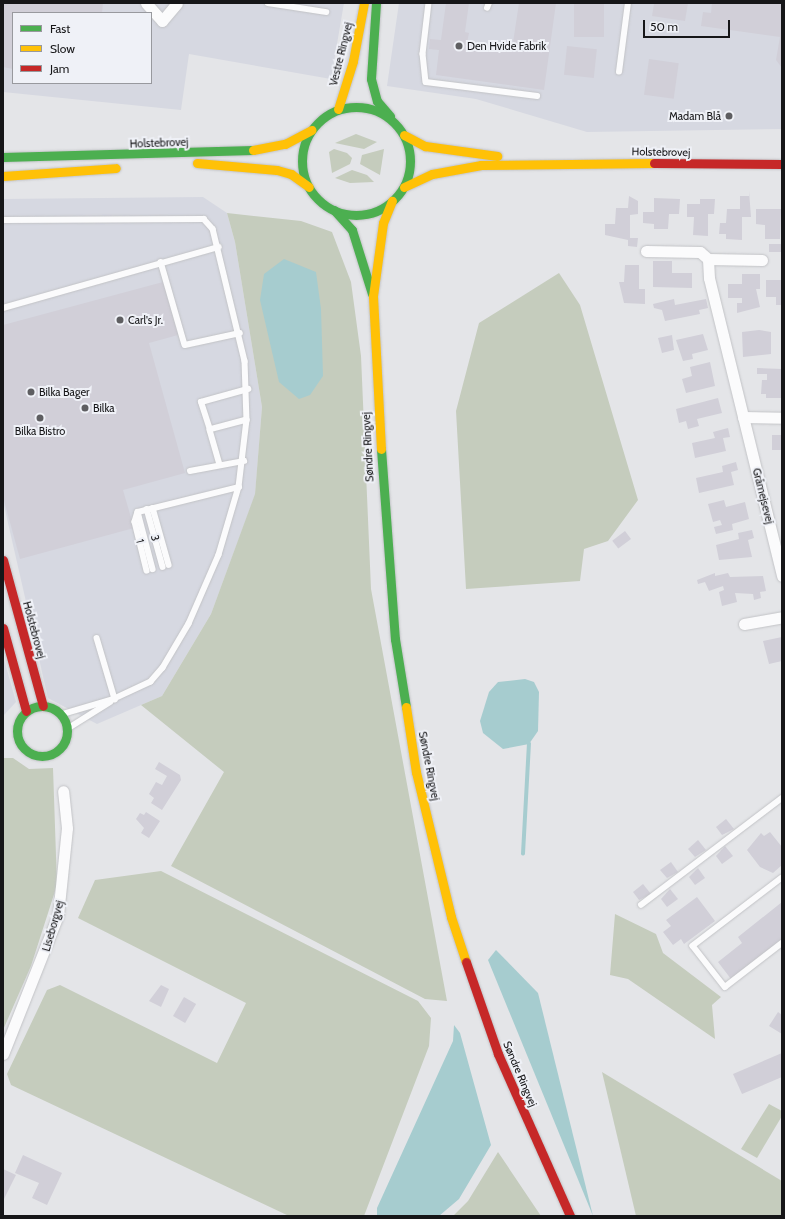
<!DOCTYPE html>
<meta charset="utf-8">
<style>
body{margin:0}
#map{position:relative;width:785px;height:1219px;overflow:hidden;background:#e4e5e8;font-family:Cabin,sans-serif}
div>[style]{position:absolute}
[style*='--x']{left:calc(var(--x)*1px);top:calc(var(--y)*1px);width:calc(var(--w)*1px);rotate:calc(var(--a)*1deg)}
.built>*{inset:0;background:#d6d8e1}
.green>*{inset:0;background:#c5ccbd}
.water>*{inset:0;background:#a6cccf}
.stream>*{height:3.5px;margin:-1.75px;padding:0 1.75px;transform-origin:1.75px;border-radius:1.75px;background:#a6cccf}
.building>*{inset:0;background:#d1cfd8;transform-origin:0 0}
.roads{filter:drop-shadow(0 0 1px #c2c3c6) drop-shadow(0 0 1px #c2c3c6)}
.lane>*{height:5.5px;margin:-2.75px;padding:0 2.75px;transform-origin:2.75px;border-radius:2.75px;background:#fbfbfc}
.street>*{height:11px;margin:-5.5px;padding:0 5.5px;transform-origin:5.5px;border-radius:5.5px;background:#fbfbfc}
.fast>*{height:9px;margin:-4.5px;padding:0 4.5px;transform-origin:4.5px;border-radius:4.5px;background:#4caf50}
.fast>.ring{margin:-4.5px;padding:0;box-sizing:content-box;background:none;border:9px solid #4caf50;border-radius:50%}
.slow>*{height:9px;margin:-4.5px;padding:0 4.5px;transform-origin:4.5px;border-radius:4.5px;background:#ffc107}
.jam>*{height:9px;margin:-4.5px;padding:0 4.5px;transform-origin:4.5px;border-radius:4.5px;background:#c62828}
.dots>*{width:11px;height:11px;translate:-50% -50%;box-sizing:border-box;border:2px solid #eff1f7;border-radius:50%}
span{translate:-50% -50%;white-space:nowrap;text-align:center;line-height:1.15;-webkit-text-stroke:4px #eff1f7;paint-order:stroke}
.poi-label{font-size:11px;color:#161618}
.left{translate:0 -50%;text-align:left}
.right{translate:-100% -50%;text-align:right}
.street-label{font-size:11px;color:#161618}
.frame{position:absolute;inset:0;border:4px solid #161618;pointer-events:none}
.legend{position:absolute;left:12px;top:12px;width:140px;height:72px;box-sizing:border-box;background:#eff1f7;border:1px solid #98999e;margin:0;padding:5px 7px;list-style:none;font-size:12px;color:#161618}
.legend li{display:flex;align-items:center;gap:8px;height:20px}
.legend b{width:20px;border:1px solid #98999e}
.scale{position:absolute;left:643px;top:20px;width:87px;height:18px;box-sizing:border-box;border:2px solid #161618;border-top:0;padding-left:5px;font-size:12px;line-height:14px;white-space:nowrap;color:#161618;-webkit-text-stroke:3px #eff1f7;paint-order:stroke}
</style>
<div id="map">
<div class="built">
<div style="clip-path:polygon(evenodd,3px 3px,344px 3px,331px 79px,189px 54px,181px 110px,3px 92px,3px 3px,13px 13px,151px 13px,151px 83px,13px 83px,13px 13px)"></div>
<div style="clip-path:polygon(399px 3px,782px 3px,782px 129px,587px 132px,476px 99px,387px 86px)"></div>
<div style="clip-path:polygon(203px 197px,227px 213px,235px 242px,262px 407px,255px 495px,211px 614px,162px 696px,97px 724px,48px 698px,3px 501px,3px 199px)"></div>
<div style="clip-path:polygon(3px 656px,16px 702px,3px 716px)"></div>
</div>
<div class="green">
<div style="clip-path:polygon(356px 134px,377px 142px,364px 149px,335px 143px)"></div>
<div style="clip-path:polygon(334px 149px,347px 153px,352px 158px,350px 164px,332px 173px,329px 152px)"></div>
<div style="clip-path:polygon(384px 149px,380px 175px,360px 164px,362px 155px)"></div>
<div style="clip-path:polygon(352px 170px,367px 175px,374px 182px,350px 183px,335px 178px)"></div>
<div style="clip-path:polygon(227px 213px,301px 221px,332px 232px,351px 282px,361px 356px,371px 589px,447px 1001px,425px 999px,171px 866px,224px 772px,141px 705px,162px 696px,211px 614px,255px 494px,262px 407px,235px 242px)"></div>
<div style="clip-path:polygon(559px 273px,580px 305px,638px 500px,608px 541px,584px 549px,580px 581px,466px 589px,456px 411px,479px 323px)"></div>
<div style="clip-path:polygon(3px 758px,13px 758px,29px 769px,53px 768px,57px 885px,31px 966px,3px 1030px)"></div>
<div style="clip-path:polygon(161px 871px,418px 1001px,431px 1018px,429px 1046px,364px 1216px,289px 1216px,11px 1085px,7px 1074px,47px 990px,60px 985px,217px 1063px,246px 1003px,78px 918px,95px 880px)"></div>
<div style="clip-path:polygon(615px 914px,656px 934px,663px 953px,721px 997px,712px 1005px,715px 1039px,628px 979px,610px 975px)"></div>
<div style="clip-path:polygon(602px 1072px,782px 1181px,782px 1216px,636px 1216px)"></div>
<div style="clip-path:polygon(769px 1104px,782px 1111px,782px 1116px,757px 1158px,741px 1149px)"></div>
<div style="clip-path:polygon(498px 1152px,541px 1216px,453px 1216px,468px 1201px)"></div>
</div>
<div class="water">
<div style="clip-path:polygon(284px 259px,316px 272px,321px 309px,323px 376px,310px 395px,299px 399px,279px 382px,260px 300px,264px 274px)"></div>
<div style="clip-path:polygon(525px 679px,534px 682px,539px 692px,538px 731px,529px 744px,503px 749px,483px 733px,480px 721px,489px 692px,498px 682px)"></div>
<div style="clip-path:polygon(496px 950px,538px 993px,593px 1216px,488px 960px)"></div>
<div style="clip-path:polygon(454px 1025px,460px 1033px,491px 1145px,459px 1199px,439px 1216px,377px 1216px,377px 1208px,453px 1041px)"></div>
</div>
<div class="stream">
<div style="--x:523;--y:854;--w:110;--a:-86.9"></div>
</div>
<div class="building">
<div style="clip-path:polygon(3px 3px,103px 3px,102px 13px,13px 13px,13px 69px,3px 67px)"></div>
<div style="clip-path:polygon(446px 3px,469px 3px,465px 32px,469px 33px,467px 43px,512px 49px,519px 3px,556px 3px,544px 90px,436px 75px,439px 50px,429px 49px,430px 39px,441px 40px)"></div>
<div style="left:574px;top:3px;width:30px;height:34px"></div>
<div style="clip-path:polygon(688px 3px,685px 21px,652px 16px,654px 4px)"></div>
<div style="clip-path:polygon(712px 3px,782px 3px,782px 68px,776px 60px,780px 37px,701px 26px,703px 12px,711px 13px)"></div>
<div style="left:567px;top:46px;width:30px;height:29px;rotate:6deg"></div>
<div style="left:649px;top:59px;width:30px;height:36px;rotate:8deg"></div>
<div style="clip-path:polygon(749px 191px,751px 217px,742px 217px,742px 240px,726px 239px,726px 234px,719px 234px,720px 223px,726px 223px,727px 209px,740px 209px,740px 196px,749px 196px)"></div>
<div style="clip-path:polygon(629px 196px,638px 201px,638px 214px,630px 215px,630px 238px,638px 238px,637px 247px,628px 246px,628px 240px,605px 235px,605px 224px,615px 224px,616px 208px,628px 208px)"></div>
<div style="clip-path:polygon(654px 198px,680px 199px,679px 214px,669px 214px,668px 229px,654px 229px,654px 224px,643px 223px,643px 212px,654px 212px)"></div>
<div style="clip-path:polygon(700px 199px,715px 199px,714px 214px,708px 214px,708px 236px,693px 235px,694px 217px,687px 217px,687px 204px,700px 204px)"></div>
<div style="clip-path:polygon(756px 209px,781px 209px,780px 239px,765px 239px,765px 225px,756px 224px)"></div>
<div style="left:769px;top:244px;width:13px;height:8px"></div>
<div style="clip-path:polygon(653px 261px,672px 261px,672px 273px,692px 273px,692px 288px,653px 287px)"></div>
<div style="clip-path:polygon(625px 265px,639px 265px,639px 289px,645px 289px,645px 304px,624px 303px,619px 282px,624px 282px)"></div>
<div style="clip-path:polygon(742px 274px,760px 274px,760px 289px,756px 289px,760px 307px,737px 313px,737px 303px,742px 303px,742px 298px,728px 298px,728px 284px,742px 284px)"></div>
<div style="clip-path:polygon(766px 280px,782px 280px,782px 305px,776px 305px,776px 297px,766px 297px)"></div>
<div style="clip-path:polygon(163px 282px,178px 335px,149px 343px,185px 473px,123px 490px,134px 528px,20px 559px,3px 497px,3px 325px)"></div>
<div style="clip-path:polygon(674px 299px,675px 305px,706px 299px,708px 308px,699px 310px,700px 314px,665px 321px,662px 310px,654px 308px,653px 304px)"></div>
<div style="clip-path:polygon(759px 330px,771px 332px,771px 354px,743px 357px,742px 332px)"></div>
<div style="clip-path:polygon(703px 334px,708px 350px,692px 354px,693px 359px,683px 361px,676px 340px)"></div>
<div style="clip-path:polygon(672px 335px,674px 350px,662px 353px,658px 338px)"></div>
<div style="clip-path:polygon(710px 362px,715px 386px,686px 393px,682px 379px,692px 376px,690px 367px)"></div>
<div style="clip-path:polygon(757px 368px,782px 369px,782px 398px,766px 398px,766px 394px,761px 394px,762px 380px,767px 380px,767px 374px,757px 374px)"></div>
<div style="clip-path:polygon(718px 398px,722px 413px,697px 419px,699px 426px,688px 429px,686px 421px,679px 423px,676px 409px)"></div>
<div style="clip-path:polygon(728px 428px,730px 437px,723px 438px,726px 451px,695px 458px,692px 443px,715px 438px,713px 432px)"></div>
<div style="left:772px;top:435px;width:10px;height:15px"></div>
<div style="clip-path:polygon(736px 462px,738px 470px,731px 472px,734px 485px,699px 493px,696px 478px,723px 472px,722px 466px)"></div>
<div style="clip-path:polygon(724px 500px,726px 507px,745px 502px,749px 519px,732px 524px,733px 530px,716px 534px,714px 527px,722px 525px,720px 520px,713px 522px,708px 504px)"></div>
<div style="clip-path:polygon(752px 530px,754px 538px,748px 540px,752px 557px,719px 560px,716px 545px,739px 539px,738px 533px)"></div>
<div style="left:625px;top:531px;width:10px;height:16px;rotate:53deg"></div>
<div style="clip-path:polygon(715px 573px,715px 576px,728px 573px,730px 577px,763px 576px,766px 591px,760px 592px,761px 598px,754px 600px,753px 594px,735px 593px,737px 602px,722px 606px,719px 592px,724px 590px,723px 586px,709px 591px,705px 582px,698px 584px,697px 580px)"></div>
<div style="clip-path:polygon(782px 637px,782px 661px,769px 664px,763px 641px)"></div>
<div style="clip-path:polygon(159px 762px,180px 775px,181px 780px,162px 810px,151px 803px,154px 798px,149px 794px,156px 782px,162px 785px,167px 776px,155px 769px)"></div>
<div style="clip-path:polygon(146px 812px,160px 821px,149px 838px,141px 833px,144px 828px,136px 819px,140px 813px,144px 815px)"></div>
<div style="clip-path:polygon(726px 819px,734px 829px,722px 835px,716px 827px)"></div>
<div style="clip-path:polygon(770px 832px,782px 847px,782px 865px,773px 873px,760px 867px,747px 850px,761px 833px,764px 836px)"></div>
<div style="clip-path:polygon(698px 840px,706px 850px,695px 857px,688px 849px)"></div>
<div style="clip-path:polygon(725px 846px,733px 856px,722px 864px,716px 856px)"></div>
<div style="clip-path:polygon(671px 862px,678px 872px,667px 878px,660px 870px)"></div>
<div style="clip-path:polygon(698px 868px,705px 878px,695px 885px,689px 877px)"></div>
<div style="clip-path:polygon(643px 884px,651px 894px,639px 900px,633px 892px)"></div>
<div style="clip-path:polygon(670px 889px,678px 899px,667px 907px,661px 899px)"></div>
<div style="clip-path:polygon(697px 897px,715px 921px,684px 944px,681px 939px,673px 945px,663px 932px,671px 926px,666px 920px)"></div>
<div style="clip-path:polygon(782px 902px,782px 939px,731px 979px,718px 962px,742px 943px,738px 937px)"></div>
<div style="clip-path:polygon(161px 985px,169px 989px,161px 1007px,149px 1001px)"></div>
<div style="left:184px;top:997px;width:14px;height:22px;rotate:30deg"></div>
<div style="clip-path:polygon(778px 1012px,782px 1015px,782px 1034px,769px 1026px)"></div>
<div style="clip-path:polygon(782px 1053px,782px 1077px,742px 1094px,733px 1074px)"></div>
<div style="clip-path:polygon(23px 1155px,62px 1173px,47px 1205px,32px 1198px,39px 1183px,15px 1173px)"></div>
<div style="clip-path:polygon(3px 1169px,16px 1175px,4px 1199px,3px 1199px)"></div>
</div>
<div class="roads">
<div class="lane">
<div style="--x:268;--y:3;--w:59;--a:8.8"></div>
<div style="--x:429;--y:3;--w:51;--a:96.7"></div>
<div style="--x:423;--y:54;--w:28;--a:84"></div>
<div style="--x:426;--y:82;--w:112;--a:7.2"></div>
<div style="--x:487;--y:8;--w:5;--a:-68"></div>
<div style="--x:619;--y:72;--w:70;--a:-82.6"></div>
<div style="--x:3;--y:220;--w:201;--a:-0.3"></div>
<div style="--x:204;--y:219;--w:13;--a:48"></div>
<div style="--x:213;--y:229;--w:136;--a:76.4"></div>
<div style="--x:245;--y:361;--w:59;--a:88.1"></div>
<div style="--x:247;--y:420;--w:67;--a:96.8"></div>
<div style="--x:239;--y:487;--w:71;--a:106.4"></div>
<div style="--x:219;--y:555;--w:75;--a:113.5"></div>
<div style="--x:189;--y:624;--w:51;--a:120.6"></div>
<div style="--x:163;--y:668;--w:18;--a:131"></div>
<div style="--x:151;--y:682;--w:40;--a:155"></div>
<div style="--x:115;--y:699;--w:56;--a:163.5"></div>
<div style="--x:161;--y:262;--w:86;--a:73.9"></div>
<div style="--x:185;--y:345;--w:56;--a:-12.3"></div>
<div style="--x:3;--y:308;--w:224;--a:-15.8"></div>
<div style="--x:247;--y:420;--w:38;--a:165"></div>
<div style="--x:210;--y:430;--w:29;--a:-108"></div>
<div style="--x:201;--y:402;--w:49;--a:-15.5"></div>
<div style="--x:210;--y:430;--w:35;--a:74"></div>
<div style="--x:190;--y:471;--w:55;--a:-10.5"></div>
<div style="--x:153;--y:508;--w:59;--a:74.3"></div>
<div style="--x:147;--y:509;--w:60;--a:74.6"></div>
<div style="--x:138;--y:512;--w:104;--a:-13.9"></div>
<div style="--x:138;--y:512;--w:10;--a:107"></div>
<div style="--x:135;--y:522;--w:50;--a:76.2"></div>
<div style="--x:138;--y:512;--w:59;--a:75.3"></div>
<div style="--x:97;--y:638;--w:64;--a:73.6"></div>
<div style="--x:67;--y:729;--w:51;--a:-32.1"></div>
<div style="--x:782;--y:878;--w:112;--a:142.6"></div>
<div style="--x:693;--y:946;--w:52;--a:52"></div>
<div style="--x:725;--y:987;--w:72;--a:-37.7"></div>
<div style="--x:641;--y:905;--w:177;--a:-37.2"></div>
</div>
<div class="street">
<div style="--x:146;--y:3;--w:24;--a:48"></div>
<div style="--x:162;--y:21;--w:23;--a:-50"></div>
<div style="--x:646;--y:251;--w:54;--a:1.1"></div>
<div style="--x:700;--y:252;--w:11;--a:41"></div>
<div style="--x:708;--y:259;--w:19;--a:87"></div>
<div style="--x:709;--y:278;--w:307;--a:76.2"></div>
<div style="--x:708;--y:259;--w:54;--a:1.1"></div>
<div style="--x:743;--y:417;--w:39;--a:1"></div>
<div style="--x:744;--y:624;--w:39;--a:-10"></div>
<div style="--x:3;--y:1054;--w:149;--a:-68.4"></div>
<div style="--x:58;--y:915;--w:87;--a:-84.1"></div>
<div style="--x:67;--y:828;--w:37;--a:-96"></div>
</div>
<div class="fast">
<div style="--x:376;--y:3;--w:76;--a:93.8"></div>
<div style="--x:371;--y:79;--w:23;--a:75"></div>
<div style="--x:377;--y:101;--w:20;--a:49"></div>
<div class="ring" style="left:302px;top:107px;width:99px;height:99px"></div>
<div style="--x:3;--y:157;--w:250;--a:-1.6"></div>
<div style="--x:334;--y:210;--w:27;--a:48"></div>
<div style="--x:352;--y:230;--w:67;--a:72.6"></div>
<div style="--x:381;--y:449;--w:191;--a:85.8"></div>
<div style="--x:395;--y:639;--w:69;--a:80.8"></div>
<div class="ring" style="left:17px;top:706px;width:41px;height:41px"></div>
</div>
<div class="slow">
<div style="--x:338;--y:109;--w:50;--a:-72.6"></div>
<div style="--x:353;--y:61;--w:59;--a:-79.3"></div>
<div style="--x:404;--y:135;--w:24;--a:28"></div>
<div style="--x:425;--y:146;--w:73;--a:7.9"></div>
<div style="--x:253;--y:150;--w:33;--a:-11"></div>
<div style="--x:285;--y:144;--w:30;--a:-28"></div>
<div style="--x:197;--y:163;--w:80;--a:5"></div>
<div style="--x:277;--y:170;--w:15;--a:16"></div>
<div style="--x:291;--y:174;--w:22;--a:36"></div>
<div style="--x:3;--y:176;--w:113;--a:-4"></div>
<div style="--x:404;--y:187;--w:31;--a:-25"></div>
<div style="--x:432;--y:174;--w:50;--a:-10.4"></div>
<div style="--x:481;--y:165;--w:173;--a:-0.7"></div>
<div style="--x:381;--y:449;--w:153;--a:-93"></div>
<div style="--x:373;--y:296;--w:74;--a:-82.2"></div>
<div style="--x:383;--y:223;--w:24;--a:-68"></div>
<div style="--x:406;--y:707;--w:66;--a:81.3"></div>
<div style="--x:416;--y:772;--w:149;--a:76.4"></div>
<div style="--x:451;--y:917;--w:47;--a:71.6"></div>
</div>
<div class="jam">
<div style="--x:654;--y:163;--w:128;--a:0.4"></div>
<div style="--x:3;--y:560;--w:151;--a:74.7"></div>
<div style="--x:3;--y:628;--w:86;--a:74.5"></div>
<div style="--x:466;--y:962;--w:97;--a:70.8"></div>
<div style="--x:498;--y:1054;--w:177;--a:66"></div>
</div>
</div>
<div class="dots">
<div style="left:459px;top:46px;background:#5e5e61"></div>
<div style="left:729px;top:116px;background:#5e5e61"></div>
<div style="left:120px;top:320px;background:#5e5e61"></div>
<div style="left:31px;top:392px;background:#5e5e61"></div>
<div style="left:85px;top:408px;background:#5e5e61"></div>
<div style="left:40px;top:418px;background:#5e5e61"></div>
</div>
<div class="poi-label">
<span class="left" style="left:467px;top:46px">Den Hvide Fabrik</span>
<span class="right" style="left:721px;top:116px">Madam Blå</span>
<span class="left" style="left:128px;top:320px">Carl's Jr.</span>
<span class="left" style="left:39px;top:392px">Bilka Bager</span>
<span class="left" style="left:93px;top:408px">Bilka</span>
<span style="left:40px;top:431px">Bilka Bistro</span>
</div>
<div class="street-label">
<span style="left:341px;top:54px;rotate:-76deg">Vestre Ringvej</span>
<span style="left:159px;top:143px;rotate:-2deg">Holstebrovej</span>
<span style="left:661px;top:152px;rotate:1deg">Holstebrovej</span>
<span style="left:368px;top:447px;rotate:-93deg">Søndre Ringvej</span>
<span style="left:763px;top:496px;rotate:76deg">Gråmejsevej</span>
<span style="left:155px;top:538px;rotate:75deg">3</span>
<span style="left:140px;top:541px;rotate:76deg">1</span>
<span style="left:34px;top:630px;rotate:75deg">Holstebrovej</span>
<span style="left:429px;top:766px;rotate:79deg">Søndre Ringvej</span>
<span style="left:53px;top:926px;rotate:-74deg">Liseborgvej</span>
<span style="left:520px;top:1074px;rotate:67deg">Søndre Ringvej</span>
</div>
<div class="frame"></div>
<ul class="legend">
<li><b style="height:5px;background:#4caf50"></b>Fast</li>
<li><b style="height:5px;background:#ffc107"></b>Slow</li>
<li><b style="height:5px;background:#c62828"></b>Jam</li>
</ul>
<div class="scale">50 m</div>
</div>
